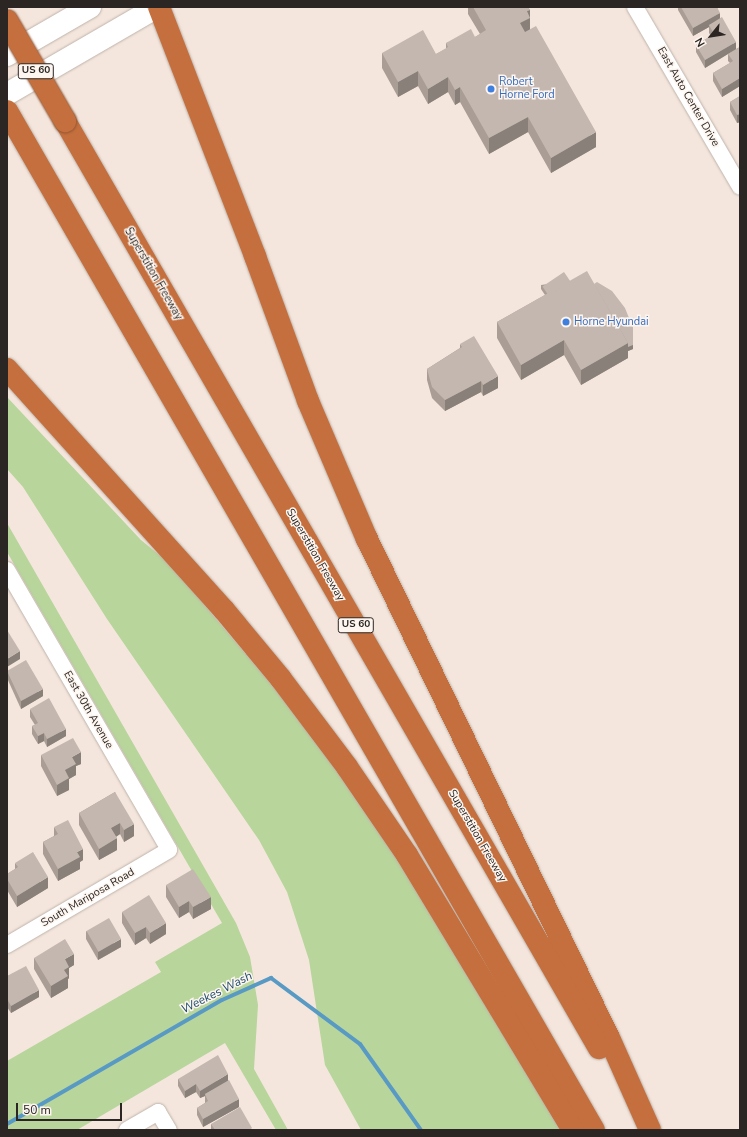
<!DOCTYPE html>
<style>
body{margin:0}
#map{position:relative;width:747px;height:1137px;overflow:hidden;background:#f4e6dd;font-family:"Nunito Sans",sans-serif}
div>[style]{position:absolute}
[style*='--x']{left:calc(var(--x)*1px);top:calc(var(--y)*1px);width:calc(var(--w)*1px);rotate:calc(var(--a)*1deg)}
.green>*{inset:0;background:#b8d59c}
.stream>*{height:4px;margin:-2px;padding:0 2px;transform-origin:2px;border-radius:2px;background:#599ac4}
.roads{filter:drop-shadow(0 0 1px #bfb3aa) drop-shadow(0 0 1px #bfb3aa)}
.minor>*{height:16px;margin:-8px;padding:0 8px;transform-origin:8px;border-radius:8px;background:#fff}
.secondary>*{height:22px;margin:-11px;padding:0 11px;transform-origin:11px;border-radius:11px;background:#fff}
.motorway>*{height:22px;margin:-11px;padding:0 11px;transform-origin:11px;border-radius:11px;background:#c46f3d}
.bridges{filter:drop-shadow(0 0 1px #8e5534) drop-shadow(0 0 1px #8e5534)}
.motorway-bridge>*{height:22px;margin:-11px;padding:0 11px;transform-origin:11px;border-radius:11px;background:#c46f3d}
.wall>*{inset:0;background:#a99d96}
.shaded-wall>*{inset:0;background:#89807a}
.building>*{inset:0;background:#c4b7af;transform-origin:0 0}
.dots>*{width:11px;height:11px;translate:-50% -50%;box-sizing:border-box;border:2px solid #fdf5ef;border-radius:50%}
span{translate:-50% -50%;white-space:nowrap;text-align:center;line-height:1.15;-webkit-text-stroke:3px #fdf5ef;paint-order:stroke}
.shield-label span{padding:1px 3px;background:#fdf5ef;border:1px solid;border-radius:3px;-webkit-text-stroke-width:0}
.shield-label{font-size:10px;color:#2b2623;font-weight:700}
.shop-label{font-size:11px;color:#366cbe}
.left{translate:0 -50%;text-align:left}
.street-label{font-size:11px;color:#2b2623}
.water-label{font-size:12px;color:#1a4c6a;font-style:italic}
.frame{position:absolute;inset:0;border:8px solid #2b2623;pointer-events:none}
.north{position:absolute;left:691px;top:16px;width:40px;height:40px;-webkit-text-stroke:3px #fdf5ef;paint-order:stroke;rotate:240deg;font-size:11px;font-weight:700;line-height:16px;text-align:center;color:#2b2623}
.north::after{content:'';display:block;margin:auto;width:14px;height:18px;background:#2b2623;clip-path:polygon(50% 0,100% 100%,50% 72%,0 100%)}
.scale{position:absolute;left:16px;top:1103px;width:106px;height:18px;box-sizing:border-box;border:2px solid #2b2623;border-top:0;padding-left:5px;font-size:12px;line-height:14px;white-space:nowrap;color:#2b2623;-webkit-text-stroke:3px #fdf5ef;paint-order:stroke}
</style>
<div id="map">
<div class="green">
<div style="clip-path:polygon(7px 397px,141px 540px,169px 563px,276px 690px,323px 751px,397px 857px,563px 1130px,361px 1130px,325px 1065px,309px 960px,287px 892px,259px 840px,107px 619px,23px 487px,7px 469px)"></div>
<div style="clip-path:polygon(7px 523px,236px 923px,250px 957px,258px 1005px,254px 1069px,288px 1130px,276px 1130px,225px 1043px,77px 1130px,7px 1130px,7px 1061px,161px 972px,155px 962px,222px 923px,7px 552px)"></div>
</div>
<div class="stream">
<div style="--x:7;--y:1124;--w:248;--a:-30"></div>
<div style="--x:222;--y:1000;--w:54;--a:-24.2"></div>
<div style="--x:271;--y:978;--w:111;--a:36.6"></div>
<div style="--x:360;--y:1044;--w:105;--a:54.7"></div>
</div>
<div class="roads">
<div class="minor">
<div style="--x:635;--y:7;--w:208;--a:59.7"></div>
<div style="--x:7;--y:570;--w:323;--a:59.9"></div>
<div style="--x:169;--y:850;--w:188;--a:149.6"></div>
<div style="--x:127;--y:1130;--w:36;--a:-30"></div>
<div style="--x:158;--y:1112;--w:21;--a:59"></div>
</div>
<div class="secondary">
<div style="--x:7;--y:55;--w:96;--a:-30"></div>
<div style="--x:7;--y:94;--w:173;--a:-30.1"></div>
</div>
<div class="motorway">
<div style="--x:159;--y:7;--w:267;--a:68.9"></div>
<div style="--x:255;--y:256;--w:154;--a:69.9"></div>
<div style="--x:308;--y:401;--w:150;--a:66.9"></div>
<div style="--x:367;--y:539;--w:557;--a:64.13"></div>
<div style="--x:610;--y:1040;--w:98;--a:66"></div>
<div style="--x:7;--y:111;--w:1176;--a:60.06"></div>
<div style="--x:65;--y:121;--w:1070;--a:60.06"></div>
<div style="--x:7;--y:369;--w:324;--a:48"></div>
<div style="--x:224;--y:610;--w:89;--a:50.4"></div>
<div style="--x:281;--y:679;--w:110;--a:53.1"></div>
<div style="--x:347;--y:767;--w:107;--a:55.7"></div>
<div style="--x:407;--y:855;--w:321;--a:58.9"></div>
</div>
</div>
<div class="bridges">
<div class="motorway-bridge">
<div style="--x:7;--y:21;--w:116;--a:59.9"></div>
</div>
</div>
<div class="wall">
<div style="clip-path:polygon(468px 7px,528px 7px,530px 10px,530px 30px,596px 147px,551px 173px,528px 132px,489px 154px,460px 102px,455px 105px,448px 92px,428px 104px,418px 86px,398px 97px,382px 68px,382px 53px,436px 54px,446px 49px,446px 43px,475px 37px,480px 34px,468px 14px)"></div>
<div style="clip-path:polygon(678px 7px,717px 7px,720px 19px,736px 49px,740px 47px,740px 86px,722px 97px,713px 81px,713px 73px,730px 63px,728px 61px,728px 54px,705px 68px,696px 52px,696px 45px,711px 36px,709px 33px,709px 27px,693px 36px,678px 10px)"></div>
<div style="clip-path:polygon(740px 96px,740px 122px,737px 123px,730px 110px,730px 102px)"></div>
<div style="clip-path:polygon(570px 281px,594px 284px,633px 328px,633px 349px,628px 351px,628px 358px,581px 385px,564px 355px,521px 380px,497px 338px,497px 322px,545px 295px,541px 289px,541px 285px)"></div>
<div style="clip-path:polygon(460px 344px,498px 388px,483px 396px,481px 392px,445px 411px,432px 398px,427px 380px,427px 369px,460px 348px)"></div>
<div style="clip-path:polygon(7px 671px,43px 696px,21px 709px,7px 678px)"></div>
<div style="clip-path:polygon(30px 709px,66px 736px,47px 747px,44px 741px,38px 744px,32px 734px,32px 726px,35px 725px,30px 717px)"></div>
<div style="clip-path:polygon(41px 755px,81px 764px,76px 766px,76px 775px,69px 779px,69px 790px,57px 796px,41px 766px)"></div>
<div style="clip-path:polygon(115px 792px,134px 836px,124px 842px,120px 834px,116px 837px,117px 850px,99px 860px,79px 825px,79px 813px)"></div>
<div style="clip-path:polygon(54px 827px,83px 860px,80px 862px,80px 869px,58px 881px,43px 854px,43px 842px,54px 836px)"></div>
<div style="clip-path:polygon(15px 863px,48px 888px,17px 907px,7px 890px,7px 874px,15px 869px)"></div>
<div style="clip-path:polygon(166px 885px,211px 909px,193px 919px,189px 912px,179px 918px,166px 897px)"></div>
<div style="clip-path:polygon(122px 912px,166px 934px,150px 944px,146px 938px,135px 945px,122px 923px)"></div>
<div style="clip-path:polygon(86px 931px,121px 947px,98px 960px,86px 939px)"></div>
<div style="clip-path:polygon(34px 958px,74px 965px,69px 968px,69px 978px,68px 979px,68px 988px,51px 998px,34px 969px)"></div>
<div style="clip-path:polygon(7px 976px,39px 997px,11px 1013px,7px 1007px)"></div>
<div style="clip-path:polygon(178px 1079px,228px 1081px,239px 1107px,203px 1127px,197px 1115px,197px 1108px,205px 1103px,205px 1096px,200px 1098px,196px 1092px,185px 1098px,178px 1086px)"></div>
<div style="clip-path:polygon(211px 1124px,252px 1130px,211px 1130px)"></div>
</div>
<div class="shaded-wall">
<div style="clip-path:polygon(530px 10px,530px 33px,520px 38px,520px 23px,527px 11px)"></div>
<div style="clip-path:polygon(720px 13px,720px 21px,709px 25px,709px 27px,693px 36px,693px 28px)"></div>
<div style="clip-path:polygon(736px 42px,736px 49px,705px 68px,705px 60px)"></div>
<div style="clip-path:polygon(418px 71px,418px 86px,398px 97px,398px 82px)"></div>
<div style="clip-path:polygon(448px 77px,448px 92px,428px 104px,428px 89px)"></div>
<div style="clip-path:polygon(740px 78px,740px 86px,722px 97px,722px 89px)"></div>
<div style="clip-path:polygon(460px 87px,460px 102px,455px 105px,455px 90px)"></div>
<div style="clip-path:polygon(740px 114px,740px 122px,737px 123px,737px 115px)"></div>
<div style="clip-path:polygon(528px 117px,528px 132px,489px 154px,489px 138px)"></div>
<div style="clip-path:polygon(596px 132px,596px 147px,551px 173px,551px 158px)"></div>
<div style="clip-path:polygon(564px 340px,564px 355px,521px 380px,521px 365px)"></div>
<div style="clip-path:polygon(628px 343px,633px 345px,633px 349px,628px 351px,628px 358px,581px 385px,581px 370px)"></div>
<div style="clip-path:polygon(498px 376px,498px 388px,483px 396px,483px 385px)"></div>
<div style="clip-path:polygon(481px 381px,481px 392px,445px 411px,445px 400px)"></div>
<div style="clip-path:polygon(20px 651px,20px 659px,7px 667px,7px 659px)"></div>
<div style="clip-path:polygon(43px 689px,43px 696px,21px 709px,21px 701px)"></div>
<div style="clip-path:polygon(66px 729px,66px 736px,47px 747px,47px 739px)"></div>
<div style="clip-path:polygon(44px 733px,44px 741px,38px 744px,38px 736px)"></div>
<div style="clip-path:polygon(81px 752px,81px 764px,76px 766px,76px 775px,69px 779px,69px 790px,57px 796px,57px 785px,65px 770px,72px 757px)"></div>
<div style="clip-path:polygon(120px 823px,120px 834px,111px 840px,111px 828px)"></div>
<div style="clip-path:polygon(134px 824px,134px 836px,124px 842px,124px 830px)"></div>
<div style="clip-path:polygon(117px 838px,117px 850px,99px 860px,99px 849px)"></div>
<div style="clip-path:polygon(83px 849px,83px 860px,80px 862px,80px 869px,58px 881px,58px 869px,77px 852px)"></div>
<div style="clip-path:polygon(48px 877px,48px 888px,17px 907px,17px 896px)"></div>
<div style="clip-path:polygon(211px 897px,211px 909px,193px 919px,193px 907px)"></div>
<div style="clip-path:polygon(189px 901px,189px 912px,179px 918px,179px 907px)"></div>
<div style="clip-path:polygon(166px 923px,166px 934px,150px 944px,150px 933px)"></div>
<div style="clip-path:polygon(146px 927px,146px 938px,135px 945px,135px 933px)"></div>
<div style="clip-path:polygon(121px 939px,121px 947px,98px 960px,98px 952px)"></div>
<div style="clip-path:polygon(74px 954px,74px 965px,69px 968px,69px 978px,68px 979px,68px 988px,51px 998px,51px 986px,64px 970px,65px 959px)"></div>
<div style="clip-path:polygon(39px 990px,39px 997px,11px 1013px,11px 1006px)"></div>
<div style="clip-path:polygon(228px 1074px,228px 1082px,205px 1094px,205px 1096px,200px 1098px,200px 1091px)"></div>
<div style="clip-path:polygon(196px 1084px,196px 1092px,185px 1098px,185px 1091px)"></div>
<div style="clip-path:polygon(239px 1099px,239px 1107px,203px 1127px,203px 1119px)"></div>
</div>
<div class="building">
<div style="clip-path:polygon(473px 7px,528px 7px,530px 10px,527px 11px,530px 18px,520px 23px,525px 32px,536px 26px,596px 132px,551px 158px,528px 117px,489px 138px,460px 87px,455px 90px,448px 77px,428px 89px,418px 71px,398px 82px,382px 53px,423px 30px,436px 54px,448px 47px,446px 43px,471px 29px,475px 37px,486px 30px)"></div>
<div style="clip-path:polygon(681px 7px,717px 7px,720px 13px,693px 28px)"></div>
<div style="clip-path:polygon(722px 17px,736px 42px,705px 60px,696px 45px,714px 34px,709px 25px)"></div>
<div style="clip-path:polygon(740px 47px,740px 78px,722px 89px,713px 73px,733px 61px,728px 54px)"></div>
<div style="clip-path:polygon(740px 96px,740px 114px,737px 115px,730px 102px)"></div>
<div style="clip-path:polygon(587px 271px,628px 343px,581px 370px,564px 340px,521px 365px,497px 322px)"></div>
<div style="left:564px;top:272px;width:11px;height:26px;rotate:56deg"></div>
<div style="clip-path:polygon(597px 282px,612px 291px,625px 308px,633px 328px,633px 345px,628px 347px,628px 343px,594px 284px)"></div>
<div style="clip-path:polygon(474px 336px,498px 376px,483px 385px,481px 381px,445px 400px,432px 387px,427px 369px,462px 347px,460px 344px)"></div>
<div style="clip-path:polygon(7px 630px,20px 651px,7px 659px)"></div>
<div style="clip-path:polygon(26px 660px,43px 689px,21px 701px,7px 671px)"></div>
<div style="clip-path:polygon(49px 698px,66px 729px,47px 739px,44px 733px,38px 736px,32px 726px,38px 723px,30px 709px)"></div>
<div style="clip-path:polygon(73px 738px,81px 752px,72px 757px,76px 764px,65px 770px,69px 778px,57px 785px,41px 755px)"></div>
<div style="clip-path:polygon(115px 792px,134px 824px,124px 830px,120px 823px,111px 828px,117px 838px,99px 849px,79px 813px)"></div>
<div style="clip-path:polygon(68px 820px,83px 849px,77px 852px,80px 857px,58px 869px,43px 842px,58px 834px,54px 827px)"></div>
<div style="clip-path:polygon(33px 852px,48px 877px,17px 896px,7px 879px,7px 874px,18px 867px,15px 863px)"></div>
<div style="clip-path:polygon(193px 869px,211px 897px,193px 907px,189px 901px,179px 907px,166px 885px)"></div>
<div style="clip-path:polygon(149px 895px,166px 923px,150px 933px,146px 927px,135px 933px,122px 912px)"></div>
<div style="left:109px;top:918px;width:24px;height:26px;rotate:60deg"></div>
<div style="clip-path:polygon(65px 939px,74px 954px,65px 959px,69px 967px,64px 970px,68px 976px,51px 986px,34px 958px)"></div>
<div style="clip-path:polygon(26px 966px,39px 990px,11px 1006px,7px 999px,7px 976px)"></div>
<div style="clip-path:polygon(218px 1055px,228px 1074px,200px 1091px,196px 1084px,185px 1091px,178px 1079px)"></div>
<div style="clip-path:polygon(229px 1080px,239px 1099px,203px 1119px,197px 1108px,208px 1101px,205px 1094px)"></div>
<div style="clip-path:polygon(240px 1107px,252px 1128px,250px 1130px,215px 1130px,211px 1124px)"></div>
</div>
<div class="dots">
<div style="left:491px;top:89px;background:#3f7fe0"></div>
<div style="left:566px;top:322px;background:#3f7fe0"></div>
</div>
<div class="shield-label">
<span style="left:36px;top:71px">US 60</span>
<span style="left:356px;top:625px">US 60</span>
</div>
<div class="shop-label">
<span class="left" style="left:499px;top:89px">Robert<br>Horne Ford</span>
<span class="left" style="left:574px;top:322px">Horne Hyundai</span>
</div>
<div class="street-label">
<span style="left:688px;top:97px;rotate:60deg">East Auto Center Drive</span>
<span style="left:153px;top:274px;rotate:60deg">Superstition Freeway</span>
<span style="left:315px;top:555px;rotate:60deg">Superstition Freeway</span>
<span style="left:88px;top:710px;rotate:60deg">East 30th Avenue</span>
<span style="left:477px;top:836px;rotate:60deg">Superstition Freeway</span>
<span style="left:88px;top:898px;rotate:-30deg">South Mariposa Road</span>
</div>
<div class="water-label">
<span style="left:217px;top:993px;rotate:-27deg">Weekes Wash</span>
</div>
<div class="frame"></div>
<div class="north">N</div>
<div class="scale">50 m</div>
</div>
